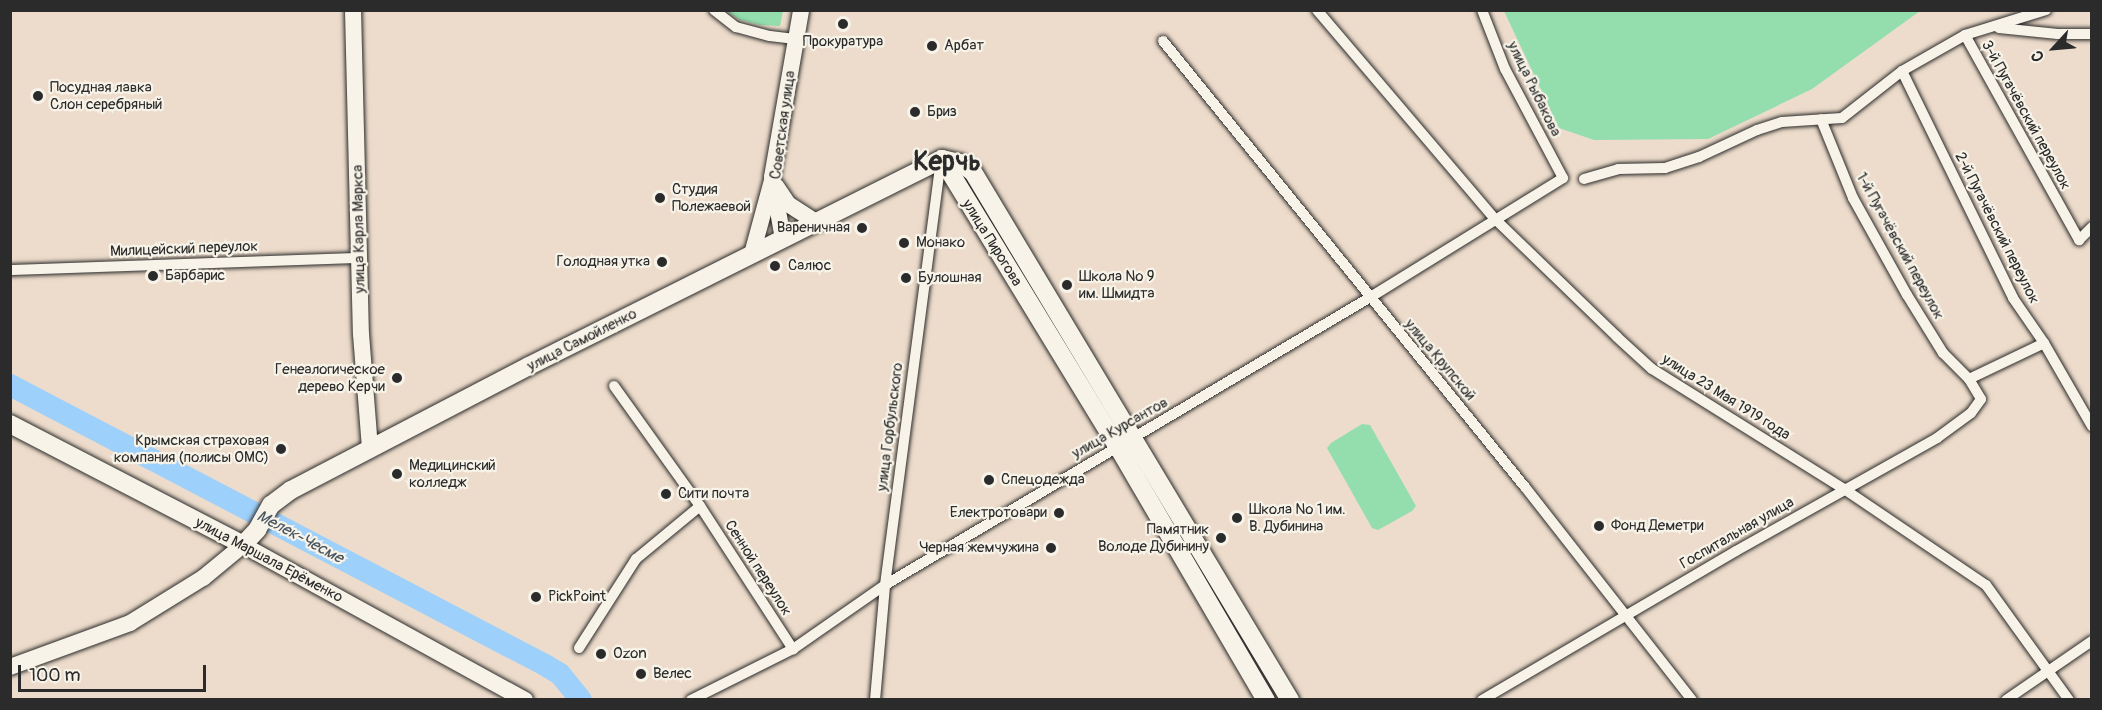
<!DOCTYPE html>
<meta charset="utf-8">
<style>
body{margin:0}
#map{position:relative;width:2102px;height:710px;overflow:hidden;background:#eddccb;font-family:Pangolin,sans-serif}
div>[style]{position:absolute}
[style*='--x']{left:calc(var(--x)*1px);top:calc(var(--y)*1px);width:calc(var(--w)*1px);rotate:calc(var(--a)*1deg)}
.green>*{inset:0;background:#94dead}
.river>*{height:22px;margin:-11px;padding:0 11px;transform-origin:11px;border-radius:11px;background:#9dd0fb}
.roads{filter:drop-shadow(0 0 2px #2b2b2b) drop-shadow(0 0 2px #2b2b2b)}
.minor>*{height:10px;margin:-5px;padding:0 5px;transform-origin:5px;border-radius:5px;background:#f7f3e8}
.secondary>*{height:16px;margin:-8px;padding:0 8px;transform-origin:8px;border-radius:8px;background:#f7f3e8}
.primary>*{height:18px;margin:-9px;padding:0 9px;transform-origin:9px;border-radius:9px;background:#f7f3e8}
.dots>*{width:16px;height:16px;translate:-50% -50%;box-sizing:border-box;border:3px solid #f7f3e8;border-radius:50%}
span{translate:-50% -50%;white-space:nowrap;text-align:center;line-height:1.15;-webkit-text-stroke:4.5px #f7f3e8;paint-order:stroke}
.poi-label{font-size:15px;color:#2b2b2b}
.left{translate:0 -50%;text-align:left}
.right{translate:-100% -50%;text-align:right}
.street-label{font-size:15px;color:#2b2b2b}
.water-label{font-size:16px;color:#48545f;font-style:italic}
.town-label{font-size:27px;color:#2b2b2b;font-weight:700}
.frame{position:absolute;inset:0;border:12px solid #2b2b2b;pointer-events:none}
.north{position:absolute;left:2024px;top:18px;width:60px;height:60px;-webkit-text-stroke:4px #f7f3e8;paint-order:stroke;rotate:244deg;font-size:16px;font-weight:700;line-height:24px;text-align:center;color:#2b2b2b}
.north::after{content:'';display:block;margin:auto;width:21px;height:27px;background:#2b2b2b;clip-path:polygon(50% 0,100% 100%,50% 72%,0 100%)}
.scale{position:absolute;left:18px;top:665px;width:188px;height:27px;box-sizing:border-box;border:3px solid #2b2b2b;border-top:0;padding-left:8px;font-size:18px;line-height:21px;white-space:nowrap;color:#2b2b2b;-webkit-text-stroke:4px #f7f3e8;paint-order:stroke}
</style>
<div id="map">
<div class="green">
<div style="clip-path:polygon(726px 11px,783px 11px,780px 26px,760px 25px,740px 20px)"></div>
<div style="clip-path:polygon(1504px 11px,1504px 10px,1920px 11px,1812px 89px,1708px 139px,1594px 140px,1559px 128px)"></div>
<div style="clip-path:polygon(1362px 424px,1370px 425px,1416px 506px,1412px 511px,1378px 530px,1372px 528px,1327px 448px,1331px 443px)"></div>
</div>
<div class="river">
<div style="--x:10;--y:385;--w:604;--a:27.63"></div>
<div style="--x:545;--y:665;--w:17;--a:31"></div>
<div style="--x:560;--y:674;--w:33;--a:51"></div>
</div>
<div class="roads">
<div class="minor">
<div style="--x:714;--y:10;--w:28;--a:38"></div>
<div style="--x:736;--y:27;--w:35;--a:15"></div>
<div style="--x:770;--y:36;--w:25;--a:7"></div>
<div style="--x:1317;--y:10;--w:276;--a:49.6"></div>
<div style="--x:1496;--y:220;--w:168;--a:44"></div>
<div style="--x:1617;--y:337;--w:47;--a:42.4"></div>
<div style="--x:1652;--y:369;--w:226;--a:32"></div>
<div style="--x:1844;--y:489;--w:171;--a:34.1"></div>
<div style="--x:1986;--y:585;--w:142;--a:54.2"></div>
<div style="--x:1999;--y:28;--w:59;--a:5.8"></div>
<div style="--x:2058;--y:34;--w:34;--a:0"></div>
<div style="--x:1965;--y:35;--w:235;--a:60.9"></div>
<div style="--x:2079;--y:240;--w:18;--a:-45"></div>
<div style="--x:1163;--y:41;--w:574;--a:50.94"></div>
<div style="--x:1525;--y:487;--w:271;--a:51.9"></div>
<div style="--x:1902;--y:71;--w:253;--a:63.9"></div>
<div style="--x:2013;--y:298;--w:55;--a:55.4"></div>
<div style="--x:2044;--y:343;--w:96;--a:60"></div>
<div style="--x:1584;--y:179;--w:35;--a:-16"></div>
<div style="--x:1618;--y:169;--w:47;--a:-1.2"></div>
<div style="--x:1665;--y:168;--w:36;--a:-18"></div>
<div style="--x:1699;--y:157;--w:64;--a:-25"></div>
<div style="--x:1757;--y:130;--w:26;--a:-18"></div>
<div style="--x:1782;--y:122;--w:60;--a:-3.8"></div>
<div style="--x:1842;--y:118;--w:76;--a:-38.1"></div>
<div style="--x:1902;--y:71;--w:73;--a:-29.7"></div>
<div style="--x:1965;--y:35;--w:85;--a:-17.2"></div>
<div style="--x:10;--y:270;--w:348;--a:-2"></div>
<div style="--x:1969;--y:379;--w:83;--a:-25.6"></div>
<div style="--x:614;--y:386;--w:148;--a:54.4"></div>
<div style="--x:700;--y:506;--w:171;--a:57"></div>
<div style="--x:579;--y:648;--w:106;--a:-57.4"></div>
<div style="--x:636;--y:559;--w:83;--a:-39.6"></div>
<div style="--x:691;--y:700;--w:114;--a:-26.6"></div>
<div style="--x:793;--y:649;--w:112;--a:-34.8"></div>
<div style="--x:885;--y:585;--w:563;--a:-30.67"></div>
<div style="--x:1369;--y:298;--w:228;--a:-31.7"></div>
<div style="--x:1563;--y:178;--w:123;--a:-118"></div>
<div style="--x:1505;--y:69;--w:63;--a:-111.3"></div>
<div style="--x:875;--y:700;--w:115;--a:-85"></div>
<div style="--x:885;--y:585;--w:430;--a:-82.5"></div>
<div style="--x:1482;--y:700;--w:294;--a:-30.4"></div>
<div style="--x:1736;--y:551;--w:231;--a:-29.3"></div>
<div style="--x:1937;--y:438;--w:42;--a:-36.3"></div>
<div style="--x:1971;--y:413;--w:17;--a:-54"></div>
<div style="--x:1981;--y:399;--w:23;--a:-121"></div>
<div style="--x:1969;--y:379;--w:37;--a:-135"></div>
<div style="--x:1943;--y:353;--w:68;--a:-121.8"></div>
<div style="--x:1907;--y:295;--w:111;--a:-119.1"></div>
<div style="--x:1853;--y:198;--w:85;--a:-112.1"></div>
<div style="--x:2006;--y:700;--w:104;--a:-34.5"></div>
</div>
<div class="secondary">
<div style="--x:353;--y:10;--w:324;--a:88.6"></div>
<div style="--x:361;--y:334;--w:114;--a:85.5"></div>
<div style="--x:776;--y:186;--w:22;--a:56"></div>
<div style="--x:788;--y:204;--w:35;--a:33"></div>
<div style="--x:783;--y:239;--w:63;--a:-100.1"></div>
<div style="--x:772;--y:177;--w:169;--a:-80.1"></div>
<div style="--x:752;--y:254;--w:73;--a:-74.8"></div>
<div style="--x:10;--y:667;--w:128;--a:-20.1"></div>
<div style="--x:130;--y:623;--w:86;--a:-31.7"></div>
<div style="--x:203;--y:578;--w:52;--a:-39.5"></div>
<div style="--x:243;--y:545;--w:322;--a:28.8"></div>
</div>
<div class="primary">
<div style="--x:942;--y:159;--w:18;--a:13"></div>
<div style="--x:960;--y:163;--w:16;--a:35"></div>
<div style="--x:973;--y:172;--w:616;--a:59.02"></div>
<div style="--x:942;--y:159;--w:338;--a:58.6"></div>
<div style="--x:1118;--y:447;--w:293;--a:59.7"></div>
<div style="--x:10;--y:424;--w:263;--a:27.4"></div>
<div style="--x:243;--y:545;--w:21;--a:-47"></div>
<div style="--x:257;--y:530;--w:29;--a:-61"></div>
<div style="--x:271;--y:505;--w:25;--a:-37"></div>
<div style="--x:291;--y:490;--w:268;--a:-27.5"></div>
<div style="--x:529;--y:366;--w:462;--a:-26.6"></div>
</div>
</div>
<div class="dots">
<div style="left:843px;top:24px;background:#2b2b2b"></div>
<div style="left:932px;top:46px;background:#2b2b2b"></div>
<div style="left:38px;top:96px;background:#2b2b2b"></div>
<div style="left:915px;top:112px;background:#2b2b2b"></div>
<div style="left:660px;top:198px;background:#2b2b2b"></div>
<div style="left:862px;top:228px;background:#2b2b2b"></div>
<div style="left:904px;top:243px;background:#2b2b2b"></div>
<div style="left:662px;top:262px;background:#2b2b2b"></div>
<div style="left:775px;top:266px;background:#2b2b2b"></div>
<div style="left:153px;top:276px;background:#2b2b2b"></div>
<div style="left:906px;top:278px;background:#2b2b2b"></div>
<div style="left:1067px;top:285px;background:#2b2b2b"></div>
<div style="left:397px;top:378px;background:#2b2b2b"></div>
<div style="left:281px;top:449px;background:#2b2b2b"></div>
<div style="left:397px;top:474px;background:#2b2b2b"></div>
<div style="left:989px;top:480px;background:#2b2b2b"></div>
<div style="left:666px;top:494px;background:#2b2b2b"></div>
<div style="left:1059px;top:513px;background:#2b2b2b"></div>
<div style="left:1237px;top:518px;background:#2b2b2b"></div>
<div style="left:1599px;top:526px;background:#2b2b2b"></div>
<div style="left:1221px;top:538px;background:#2b2b2b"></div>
<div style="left:1051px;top:548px;background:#2b2b2b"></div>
<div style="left:536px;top:597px;background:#2b2b2b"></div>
<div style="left:601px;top:654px;background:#2b2b2b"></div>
<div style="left:641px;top:674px;background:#2b2b2b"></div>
</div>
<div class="poi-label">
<span style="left:843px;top:42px">Прокуратура</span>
<span class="left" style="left:944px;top:46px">Арбат</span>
<span class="left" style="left:50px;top:96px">Посудная лавка<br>Слон серебряный</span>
<span class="left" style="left:927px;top:112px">Бриз</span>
<span class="left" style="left:672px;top:198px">Студия<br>Полежаевой</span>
<span class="right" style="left:850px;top:228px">Вареничная</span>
<span class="left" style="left:916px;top:243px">Монако</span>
<span class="right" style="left:650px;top:262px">Голодная утка</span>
<span class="left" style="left:788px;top:266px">Салюс</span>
<span class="left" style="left:165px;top:276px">Барбарис</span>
<span class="left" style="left:1079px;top:285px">Школа № 9<br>им. Шмидта</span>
<span class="left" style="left:918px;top:278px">Булошная</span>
<span class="right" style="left:385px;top:378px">Генеалогическое<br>дерево Керчи</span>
<span class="right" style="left:269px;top:449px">Крымская страховая<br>компания (полисы ОМС)</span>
<span class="left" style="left:409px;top:474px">Медицинский<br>колледж</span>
<span class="left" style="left:1001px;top:480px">Спецодежда</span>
<span class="left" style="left:678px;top:494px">Сити почта</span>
<span class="left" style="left:1249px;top:518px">Школа № 1 им.<br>В. Дубинина</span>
<span class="right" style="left:1047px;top:513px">Електротовари</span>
<span class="left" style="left:1611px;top:526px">Фонд Деметри</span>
<span class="right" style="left:1209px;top:538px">Памятник<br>Володе Дубинину</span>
<span class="right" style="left:1039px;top:548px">Черная жемчужина</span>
<span class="left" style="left:548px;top:597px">PickPoint</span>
<span class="left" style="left:613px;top:654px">Ozon</span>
<span class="left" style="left:653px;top:674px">Велес</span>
</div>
<div class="street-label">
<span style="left:1534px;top:89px;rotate:64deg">улица Рыбакова</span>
<span style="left:2026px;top:115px;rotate:61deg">3-й Пугачёвский переулок</span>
<span style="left:783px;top:125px;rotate:-82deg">Советская улица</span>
<span style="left:1997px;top:228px;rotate:63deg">2-й Пугачёвский переулок</span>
<span style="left:359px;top:229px;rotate:-91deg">улица Карла Маркса</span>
<span style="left:992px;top:243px;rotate:58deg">улица Пирогова</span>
<span style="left:1900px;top:246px;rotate:61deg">1-й Пугачёвский переулок</span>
<span style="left:184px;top:249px;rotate:-2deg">Милицейский переулок</span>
<span style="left:582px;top:340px;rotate:-27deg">улица Самойленко</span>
<span style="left:1440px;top:360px;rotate:50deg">улица Крупской</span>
<span style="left:1726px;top:397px;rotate:32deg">улица 23 Мая 1919 года</span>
<span style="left:890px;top:427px;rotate:-83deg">улица Горбульского</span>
<span style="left:1120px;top:428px;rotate:-30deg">улица Курсантов</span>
<span style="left:1737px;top:533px;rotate:-30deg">Госпитальная улица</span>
<span style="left:269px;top:560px;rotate:28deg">улица Маршала Ерёменко</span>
<span style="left:758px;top:568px;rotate:57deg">Сенной переулок</span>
</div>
<div class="water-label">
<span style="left:300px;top:537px;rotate:28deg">Мелек-Чесме</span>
</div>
<div class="town-label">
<span style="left:947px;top:162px">Керчь</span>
</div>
<div class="frame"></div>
<div class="north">С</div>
<div class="scale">100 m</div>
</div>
